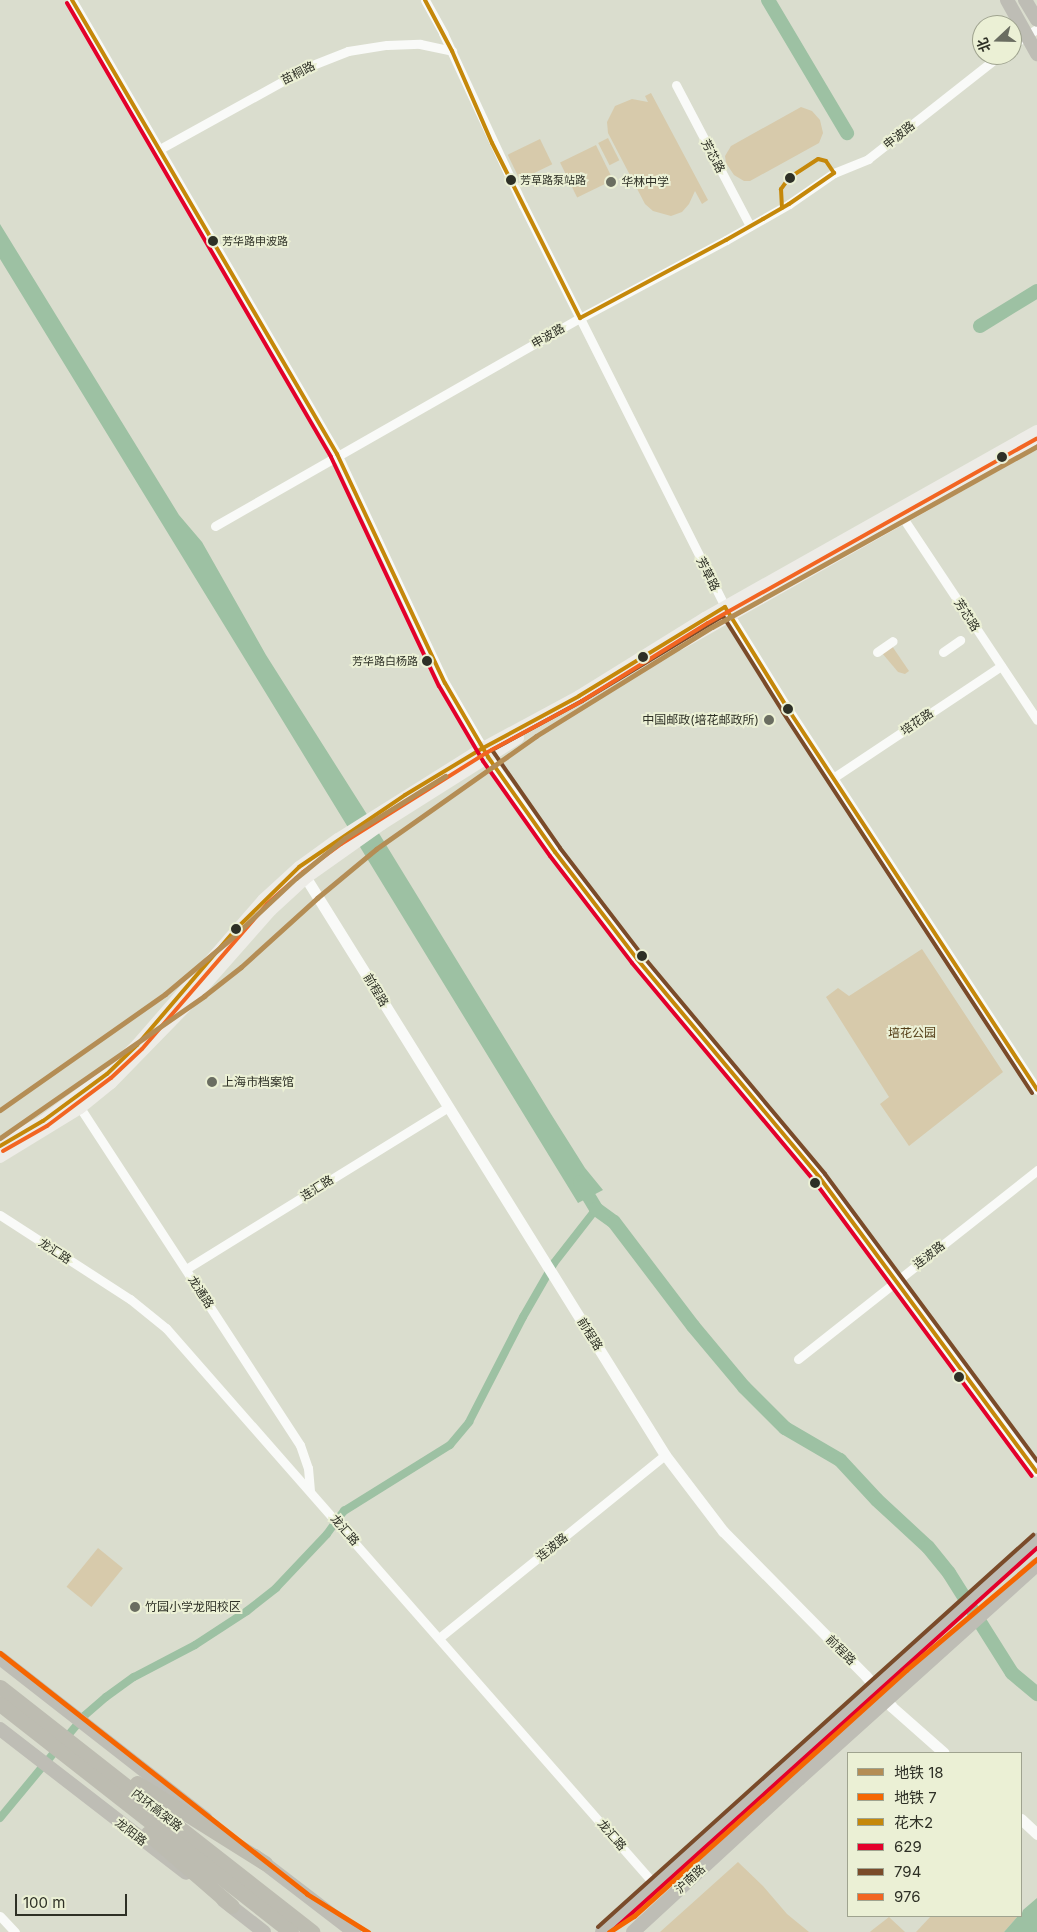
<!DOCTYPE html>
<meta charset="utf-8">
<style>
body{margin:0}
#map{position:relative;width:1037px;height:1932px;overflow:hidden;background:#daddce;font-family:Inter,"Noto Sans SC",sans-serif}
div>[style]{position:absolute}
[style*='--x']{left:calc(var(--x)*1px);top:calc(var(--y)*1px);width:calc(var(--w)*1px);rotate:calc(var(--a)*1deg)}
.green>*{inset:0;background:#d7caab;transform-origin:0 0}
.water>*{inset:0;background:#9dc1a3}
.canal>*{height:8px;margin:-4px;padding:0 4px;transform-origin:4px;border-radius:4px;background:#9dc1a3}
.river>*{height:14px;margin:-7px;padding:0 7px;transform-origin:7px;border-radius:7px;background:#9dc1a3}
.minor>*{height:9px;margin:-4.5px;padding:0 4.5px;transform-origin:4.5px;border-radius:4.5px;background:#f9faf8}
.tertiary>*{height:11px;margin:-5.5px;padding:0 5.5px;transform-origin:5.5px;border-radius:5.5px;background:#f9faf8}
.secondary>*{height:12px;margin:-6px;padding:0 6px;transform-origin:6px;border-radius:6px;background:#edece7}
.primary>*{height:14px;margin:-7px;padding:0 7px;transform-origin:7px;border-radius:7px;background:#bebdb5}
.trunk>*{height:15px;margin:-7.5px;padding:0 7.5px;transform-origin:7.5px;border-radius:7.5px;background:#bdbcb1}
.bus-1>*{height:4px;margin:-2px;padding:0 2px;transform-origin:2px;border-radius:2px;background:#c5880a}
.bus-2>*{height:4px;margin:-2px;padding:0 2px;transform-origin:2px;border-radius:2px;background:#e4002b}
.bus-3>*{height:4px;margin:-2px;padding:0 2px;transform-origin:2px;border-radius:2px;background:#7a4b2a}
.bus-4>*{height:4px;margin:-2px;padding:0 2px;transform-origin:2px;border-radius:2px;background:#f26522}
.metro-1>*{height:5px;margin:-2.5px;padding:0 2.5px;transform-origin:2.5px;border-radius:2.5px;background:#b48d55}
.metro-2>*{height:5px;margin:-2.5px;padding:0 2.5px;transform-origin:2.5px;border-radius:2.5px;background:#f56602}
.dots>*{width:14px;height:14px;translate:-50% -50%;box-sizing:border-box;border:2px solid #ebf0d5;border-radius:50%}
span{translate:-50% -50%;white-space:nowrap;text-align:center;line-height:1.15;-webkit-text-stroke:4px #ebf0d5;paint-order:stroke}
.bus-label{font-size:11px;color:#2e3026}
.left{translate:0 -50%;text-align:left}
.right{translate:-100% -50%;text-align:right}
.street-label{font-size:12px;color:#2e3026}
.poi-label{font-size:12px;color:#2e3026}
.park-label{font-size:12px;color:#543e17}
.legend{position:absolute;left:847px;top:1752px;width:175px;height:165px;box-sizing:border-box;background:#ebf0d5;border:1px solid #9fa38f;margin:0;padding:6px 9px;list-style:none;font-size:15px;color:#2e3026}
.legend li{display:flex;align-items:center;gap:10px;height:25px}
.legend b{width:25px;border:1px solid #9fa38f}
.north{position:absolute;left:972px;top:15px;width:50px;height:50px;box-sizing:border-box;background:#ebf0d5;border:1px solid #9fa38f;border-radius:50%;rotate:249deg;font-size:14px;font-weight:700;line-height:20px;text-align:center;color:#2e3026}
.north::after{content:'';display:block;margin:auto;width:18px;height:22px;background:#6a6d61;clip-path:polygon(50% 0,100% 100%,50% 72%,0 100%)}
.scale{position:absolute;left:15px;top:1894px;width:112px;height:22px;box-sizing:border-box;border:2px solid #2e3026;border-top:0;padding-left:6px;font-size:15px;line-height:18px;white-space:nowrap;color:#2e3026;-webkit-text-stroke:4px #ebf0d5;paint-order:stroke}
</style>
<div id="map">
<div class="green">
<div style="clip-path:polygon(651px 93px,708px 200px,702px 204px,695px 191px,689px 204px,682px 212px,671px 216px,653px 211px,645px 204px,608px 133px,607px 122px,615px 106px,632px 99px,648px 102px,645px 96px)"></div>
<div style="clip-path:polygon(801px 107px,812px 111px,820px 120px,823px 133px,819px 143px,750px 181px,744px 181px,734px 175px,726px 163px,725px 156px,731px 146px)"></div>
<div style="left:608px;top:138px;width:25px;height:11px;rotate:63deg"></div>
<div style="left:540px;top:139px;width:28px;height:36px;rotate:64deg"></div>
<div style="left:596px;top:145px;width:39px;height:40px;rotate:64deg"></div>
<div style="clip-path:polygon(892px 646px,909px 671px,905px 674px,898px 672px,882px 653px)"></div>
<div style="clip-path:polygon(922px 949px,1003px 1072px,909px 1146px,880px 1104px,889px 1097px,826px 997px,838px 988px,849px 996px)"></div>
<div style="left:98px;top:1548px;width:32px;height:50px;rotate:39deg"></div>
<div style="clip-path:polygon(738px 1862px,763px 1886px,787px 1914px,809px 1932px,660px 1932px)"></div>
<div style="clip-path:polygon(931px 1916px,1018px 1916px,1004px 1932px,916px 1932px)"></div>
<div style="clip-path:polygon(889px 1917px,905px 1932px,870px 1932px,871px 1931px)"></div>
</div>
<div class="water">
<div style="clip-path:polygon(0 224px,179px 515px,202px 542px,266px 655px,380px 835px,551px 1114px,585px 1168px,603px 1190px,578px 1203px,0 259px)"></div>
<div style="clip-path:polygon(1037px 1898px,1037px 1932px,1004px 1932px,1018px 1916px,1021px 1916px,1023px 1910px)"></div>
</div>
<div class="canal">
<div style="--x:65;--y:1739;--w:30;--a:-50"></div>
<div style="--x:84;--y:1716;--w:29;--a:-41"></div>
<div style="--x:106;--y:1697;--w:34;--a:-36"></div>
<div style="--x:134;--y:1677;--w:69;--a:-27.7"></div>
<div style="--x:195;--y:1645;--w:62;--a:-33.2"></div>
<div style="--x:247;--y:1611;--w:37;--a:-38"></div>
<div style="--x:276;--y:1588;--w:74;--a:-46.6"></div>
<div style="--x:327;--y:1534;--w:29;--a:-54"></div>
<div style="--x:344;--y:1511;--w:125;--a:-31.9"></div>
<div style="--x:450;--y:1445;--w:30;--a:-50"></div>
<div style="--x:469;--y:1422;--w:118;--a:-62.8"></div>
<div style="--x:523;--y:1317;--w:62;--a:-60.1"></div>
<div style="--x:554;--y:1263;--w:68;--a:-52.1"></div>
<div style="--x:0;--y:1818;--w:91;--a:-50.4"></div>
</div>
<div class="river">
<div style="--x:768;--y:0;--w:155;--a:59.3"></div>
<div style="--x:980;--y:326;--w:67;--a:-31.6"></div>
<div style="--x:580;--y:1182;--w:31;--a:59"></div>
<div style="--x:596;--y:1209;--w:22;--a:36"></div>
<div style="--x:614;--y:1222;--w:131;--a:52.8"></div>
<div style="--x:693;--y:1326;--w:80;--a:50.1"></div>
<div style="--x:744;--y:1387;--w:58;--a:45"></div>
<div style="--x:785;--y:1428;--w:64;--a:30.2"></div>
<div style="--x:840;--y:1460;--w:54;--a:47.2"></div>
<div style="--x:877;--y:1500;--w:69;--a:42.7"></div>
<div style="--x:928;--y:1547;--w:33;--a:51"></div>
<div style="--x:949;--y:1573;--w:118;--a:57.8"></div>
<div style="--x:1012;--y:1673;--w:33;--a:40"></div>
</div>
<div class="minor">
<div style="--x:72;--y:0;--w:526;--a:59.73"></div>
<div style="--x:337;--y:454;--w:253;--a:64.8"></div>
<div style="--x:445;--y:683;--w:86;--a:59.8"></div>
<div style="--x:488;--y:757;--w:116;--a:54.8"></div>
<div style="--x:555;--y:852;--w:135;--a:52.5"></div>
<div style="--x:637;--y:959;--w:285;--a:50.1"></div>
<div style="--x:820;--y:1178;--w:365;--a:53.6"></div>
<div style="--x:425;--y:0;--w:38;--a:61"></div>
<div style="--x:443;--y:33;--w:190;--a:65.1"></div>
<div style="--x:523;--y:205;--w:450;--a:63.3"></div>
<div style="--x:725;--y:607;--w:120;--a:58.3"></div>
<div style="--x:788;--y:709;--w:455;--a:56.8"></div>
<div style="--x:1012;--y:45;--w:30;--a:-33"></div>
<div style="--x:676;--y:85;--w:159;--a:62.3"></div>
<div style="--x:158;--y:150;--w:174;--a:-28.9"></div>
<div style="--x:310;--y:66;--w:41;--a:-21.5"></div>
<div style="--x:348;--y:51;--w:39;--a:-9"></div>
<div style="--x:387;--y:45;--w:33;--a:-2"></div>
<div style="--x:420;--y:44;--w:33;--a:12"></div>
<div style="--x:901;--y:515;--w:246;--a:56.4"></div>
<div style="--x:215;--y:526;--w:420;--a:-29.7"></div>
<div style="--x:580;--y:318;--w:166;--a:-28.1"></div>
<div style="--x:726;--y:240;--w:73;--a:-29.7"></div>
<div style="--x:789;--y:204;--w:55;--a:-34.6"></div>
<div style="--x:834;--y:173;--w:37;--a:-22"></div>
<div style="--x:868;--y:159;--w:168;--a:-38.2"></div>
<div style="--x:877;--y:652;--w:19;--a:-35"></div>
<div style="--x:943;--y:652;--w:21;--a:-35"></div>
<div style="--x:833;--y:778;--w:202;--a:-33.7"></div>
<div style="--x:77;--y:1103;--w:408;--a:56.9"></div>
<div style="--x:300;--y:1445;--w:24;--a:71"></div>
<div style="--x:308;--y:1468;--w:22;--a:85"></div>
<div style="--x:0;--y:1215;--w:155;--a:32.9"></div>
<div style="--x:130;--y:1299;--w:46;--a:38.9"></div>
<div style="--x:166;--y:1328;--w:741;--a:48.72"></div>
<div style="--x:186;--y:1269;--w:308;--a:-31.7"></div>
<div style="--x:798;--y:1359;--w:305;--a:-38.3"></div>
<div style="--x:439;--y:1638;--w:291;--a:-39"></div>
<div style="--x:0;--y:1916;--w:22;--a:47"></div>
</div>
<div class="tertiary">
<div style="--x:301;--y:870;--w:689;--a:58.11"></div>
<div style="--x:665;--y:1455;--w:96;--a:52.7"></div>
<div style="--x:723;--y:1531;--w:204;--a:45.4"></div>
<div style="--x:866;--y:1676;--w:40;--a:50"></div>
<div style="--x:892;--y:1707;--w:69;--a:41.5"></div>
<div style="--x:1021;--y:1819;--w:22;--a:43"></div>
</div>
<div class="secondary">
<div style="--x:680;--y:644;--w:410;--a:-29.5"></div>
<div style="--x:0;--y:1146;--w:50;--a:-30.2"></div>
<div style="--x:43;--y:1121;--w:79;--a:-36.3"></div>
<div style="--x:107;--y:1074;--w:42;--a:-44"></div>
<div style="--x:137;--y:1045;--w:192;--a:-49"></div>
<div style="--x:263;--y:900;--w:49;--a:-42.5"></div>
<div style="--x:299;--y:867;--w:48;--a:-35.7"></div>
<div style="--x:338;--y:839;--w:171;--a:-32.1"></div>
<div style="--x:483;--y:748;--w:109;--a:-28.4"></div>
<div style="--x:579;--y:696;--w:148;--a:-31.8"></div>
<div style="--x:705;--y:618;--w:381;--a:-29.4"></div>
<div style="--x:0;--y:1157;--w:94;--a:-31.5"></div>
<div style="--x:80;--y:1108;--w:40;--a:-39"></div>
<div style="--x:111;--y:1083;--w:110;--a:-45.7"></div>
<div style="--x:188;--y:1004;--w:125;--a:-48.6"></div>
<div style="--x:271;--y:910;--w:49;--a:-42.5"></div>
<div style="--x:307;--y:877;--w:92;--a:-35.2"></div>
<div style="--x:382;--y:824;--w:161;--a:-32.3"></div>
</div>
<div class="primary">
<div style="--x:1007;--y:0;--w:62;--a:60.9"></div>
<div style="--x:1025;--y:0;--w:23;--a:59"></div>
<div style="--x:0;--y:1658;--w:261;--a:38"></div>
<div style="--x:0;--y:1729;--w:235;--a:37.7"></div>
<div style="--x:255;--y:1856;--w:125;--a:37.5"></div>
<div style="--x:223;--y:1900;--w:52;--a:38"></div>
<div style="--x:602;--y:1932;--w:586;--a:-42.02"></div>
<div style="--x:633;--y:1932;--w:226;--a:-42.7"></div>
<div style="--x:799;--y:1779;--w:320;--a:-42"></div>
</div>
<div class="trunk">
<div style="--x:0;--y:1687;--w:397;--a:38.1"></div>
<div style="--x:0;--y:1704;--w:370;--a:38.1"></div>
<div style="--x:137;--y:1783;--w:151;--a:32"></div>
<div style="--x:148;--y:1833;--w:111;--a:41"></div>
</div>
<div class="bus-1">
<div style="--x:72;--y:0;--w:526;--a:59.73"></div>
<div style="--x:337;--y:454;--w:253;--a:64.8"></div>
<div style="--x:445;--y:683;--w:86;--a:59.8"></div>
<div style="--x:488;--y:757;--w:116;--a:54.8"></div>
<div style="--x:555;--y:852;--w:135;--a:52.5"></div>
<div style="--x:637;--y:959;--w:285;--a:50.1"></div>
<div style="--x:820;--y:1178;--w:365;--a:53.6"></div>
<div style="--x:425;--y:0;--w:58;--a:62.1"></div>
<div style="--x:452;--y:51;--w:100;--a:66.5"></div>
<div style="--x:492;--y:143;--w:196;--a:63.3"></div>
<div style="--x:580;--y:318;--w:166;--a:-28.1"></div>
<div style="--x:726;--y:240;--w:43;--a:-29.6"></div>
<div style="--x:763;--y:219;--w:30;--a:-30"></div>
<div style="--x:789;--y:204;--w:55;--a:-34.6"></div>
<div style="--x:834;--y:173;--w:14;--a:-124"></div>
<div style="--x:826;--y:161;--w:8;--a:-166"></div>
<div style="--x:818;--y:159;--w:35;--a:147"></div>
<div style="--x:789;--y:178;--w:14;--a:126"></div>
<div style="--x:781;--y:189;--w:19;--a:87"></div>
<div style="--x:0;--y:1146;--w:50;--a:-30.2"></div>
<div style="--x:43;--y:1121;--w:79;--a:-36.3"></div>
<div style="--x:107;--y:1074;--w:42;--a:-44"></div>
<div style="--x:137;--y:1045;--w:153;--a:-49.5"></div>
<div style="--x:236;--y:929;--w:88;--a:-44.5"></div>
<div style="--x:299;--y:867;--w:128;--a:-34.2"></div>
<div style="--x:405;--y:795;--w:91;--a:-31.1"></div>
<div style="--x:483;--y:748;--w:109;--a:-28.4"></div>
<div style="--x:579;--y:696;--w:171;--a:-31.4"></div>
<div style="--x:725;--y:607;--w:120;--a:58.3"></div>
<div style="--x:788;--y:709;--w:455;--a:56.8"></div>
</div>
<div class="bus-2">
<div style="--x:67;--y:3;--w:525;--a:59.82"></div>
<div style="--x:331;--y:457;--w:253;--a:64.8"></div>
<div style="--x:439;--y:686;--w:87;--a:59.6"></div>
<div style="--x:483;--y:761;--w:116;--a:54.8"></div>
<div style="--x:550;--y:856;--w:135;--a:52.5"></div>
<div style="--x:632;--y:963;--w:285;--a:50.1"></div>
<div style="--x:815;--y:1182;--w:365;--a:53.6"></div>
<div style="--x:611;--y:1932;--w:574;--a:-42.03"></div>
</div>
<div class="bus-3">
<div style="--x:1032;--y:1093;--w:455;--a:-123.2"></div>
<div style="--x:783;--y:712;--w:113;--a:-122"></div>
<div style="--x:723;--y:616;--w:165;--a:148.9"></div>
<div style="--x:582;--y:701;--w:102;--a:151.4"></div>
<div style="--x:492;--y:750;--w:119;--a:55.2"></div>
<div style="--x:560;--y:848;--w:135;--a:52.5"></div>
<div style="--x:642;--y:955;--w:285;--a:50.1"></div>
<div style="--x:825;--y:1174;--w:357;--a:53.5"></div>
<div style="--x:598;--y:1927;--w:586;--a:-42.02"></div>
</div>
<div class="bus-4">
<div style="--x:3;--y:1151;--w:51;--a:-29.6"></div>
<div style="--x:47;--y:1126;--w:80;--a:-36.9"></div>
<div style="--x:111;--y:1078;--w:42;--a:-43.1"></div>
<div style="--x:142;--y:1049;--w:191;--a:-49.2"></div>
<div style="--x:267;--y:904;--w:48;--a:-41.6"></div>
<div style="--x:303;--y:872;--w:47;--a:-36.4"></div>
<div style="--x:341;--y:844;--w:171;--a:-32.1"></div>
<div style="--x:486;--y:753;--w:109;--a:-28.4"></div>
<div style="--x:582;--y:701;--w:148;--a:-31.8"></div>
<div style="--x:708;--y:623;--w:377;--a:-29.3"></div>
</div>
<div class="metro-1">
<div style="--x:0;--y:1110;--w:202;--a:-35.1"></div>
<div style="--x:165;--y:994;--w:92;--a:-40.1"></div>
<div style="--x:235;--y:935;--w:83;--a:-43.1"></div>
<div style="--x:296;--y:878;--w:63;--a:-39.2"></div>
<div style="--x:345;--y:838;--w:118;--a:-31.8"></div>
<div style="--x:0;--y:1138;--w:249;--a:-34.8"></div>
<div style="--x:204;--y:996;--w:47;--a:-38.1"></div>
<div style="--x:241;--y:967;--w:103;--a:-42.2"></div>
<div style="--x:317;--y:898;--w:77;--a:-39.7"></div>
<div style="--x:376;--y:849;--w:196;--a:-35.2"></div>
<div style="--x:536;--y:736;--w:207;--a:-31.8"></div>
<div style="--x:712;--y:627;--w:372;--a:-29.1"></div>
</div>
<div class="metro-2">
<div style="--x:0;--y:1653;--w:390;--a:38.1"></div>
<div style="--x:307;--y:1894;--w:72;--a:31.9"></div>
<div style="--x:609;--y:1932;--w:30;--a:-33"></div>
<div style="--x:634;--y:1916;--w:367;--a:-42.1"></div>
<div style="--x:906;--y:1670;--w:172;--a:-40.3"></div>
</div>
<div class="dots">
<div style="left:790px;top:178px;background:#2e3026"></div>
<div style="left:511px;top:180px;background:#2e3026"></div>
<div style="left:611px;top:182px;background:#6a6d61"></div>
<div style="left:213px;top:241px;background:#2e3026"></div>
<div style="left:1002px;top:457px;background:#2e3026"></div>
<div style="left:643px;top:657px;background:#2e3026"></div>
<div style="left:427px;top:661px;background:#2e3026"></div>
<div style="left:788px;top:709px;background:#2e3026"></div>
<div style="left:769px;top:720px;background:#6a6d61"></div>
<div style="left:236px;top:929px;background:#2e3026"></div>
<div style="left:642px;top:956px;background:#2e3026"></div>
<div style="left:212px;top:1082px;background:#6a6d61"></div>
<div style="left:815px;top:1183px;background:#2e3026"></div>
<div style="left:959px;top:1377px;background:#2e3026"></div>
<div style="left:135px;top:1607px;background:#6a6d61"></div>
</div>
<div class="bus-label">
<span class="left" style="left:520px;top:180px">芳草路泵站路</span>
<span class="left" style="left:222px;top:241px">芳华路申波路</span>
<span class="right" style="left:418px;top:661px">芳华路白杨路</span>
</div>
<div class="street-label">
<span style="left:298px;top:73px;rotate:-27deg">苗桐路</span>
<span style="left:899px;top:135px;rotate:-39deg">申波路</span>
<span style="left:713px;top:156px;rotate:62deg">芳芯路</span>
<span style="left:548px;top:336px;rotate:-30deg">申波路</span>
<span style="left:708px;top:574px;rotate:63deg">芳草路</span>
<span style="left:967px;top:615px;rotate:57deg">芳芯路</span>
<span style="left:917px;top:722px;rotate:-34deg">培花路</span>
<span style="left:376px;top:990px;rotate:59deg">前程路</span>
<span style="left:317px;top:1188px;rotate:-32deg">连汇路</span>
<span style="left:55px;top:1251px;rotate:33deg">龙汇路</span>
<span style="left:929px;top:1255px;rotate:-38deg">连波路</span>
<span style="left:201px;top:1292px;rotate:57deg">龙通路</span>
<span style="left:590px;top:1334px;rotate:58deg">前程路</span>
<span style="left:345px;top:1530px;rotate:49deg">龙汇路</span>
<span style="left:552px;top:1547px;rotate:-39deg">连波路</span>
<span style="left:841px;top:1650px;rotate:45deg">前程路</span>
<span style="left:157px;top:1810px;rotate:38deg">内环高架路</span>
<span style="left:131px;top:1832px;rotate:38deg">龙阳路</span>
<span style="left:612px;top:1835px;rotate:49deg">龙汇路</span>
<span style="left:690px;top:1879px;rotate:-43deg">沪南路</span>
</div>
<div class="poi-label">
<span class="left" style="left:621px;top:182px">华林中学</span>
<span class="right" style="left:759px;top:720px">中国邮政(培花邮政所)</span>
<span class="left" style="left:222px;top:1082px">上海市档案馆</span>
<span class="left" style="left:145px;top:1607px">竹园小学龙阳校区</span>
</div>
<div class="park-label">
<span style="left:912px;top:1033px">培花公园</span>
</div>
<ul class="legend">
<li><b style="height:6px;background:#b48d55"></b>地铁 18</li>
<li><b style="height:6px;background:#f56602"></b>地铁 7</li>
<li><b style="height:6px;background:#c5880a"></b>花木2</li>
<li><b style="height:6px;background:#e4002b"></b>629</li>
<li><b style="height:6px;background:#7a4b2a"></b>794</li>
<li><b style="height:6px;background:#f26522"></b>976</li>
</ul>
<div class="north">北</div>
<div class="scale">100 m</div>
</div>
